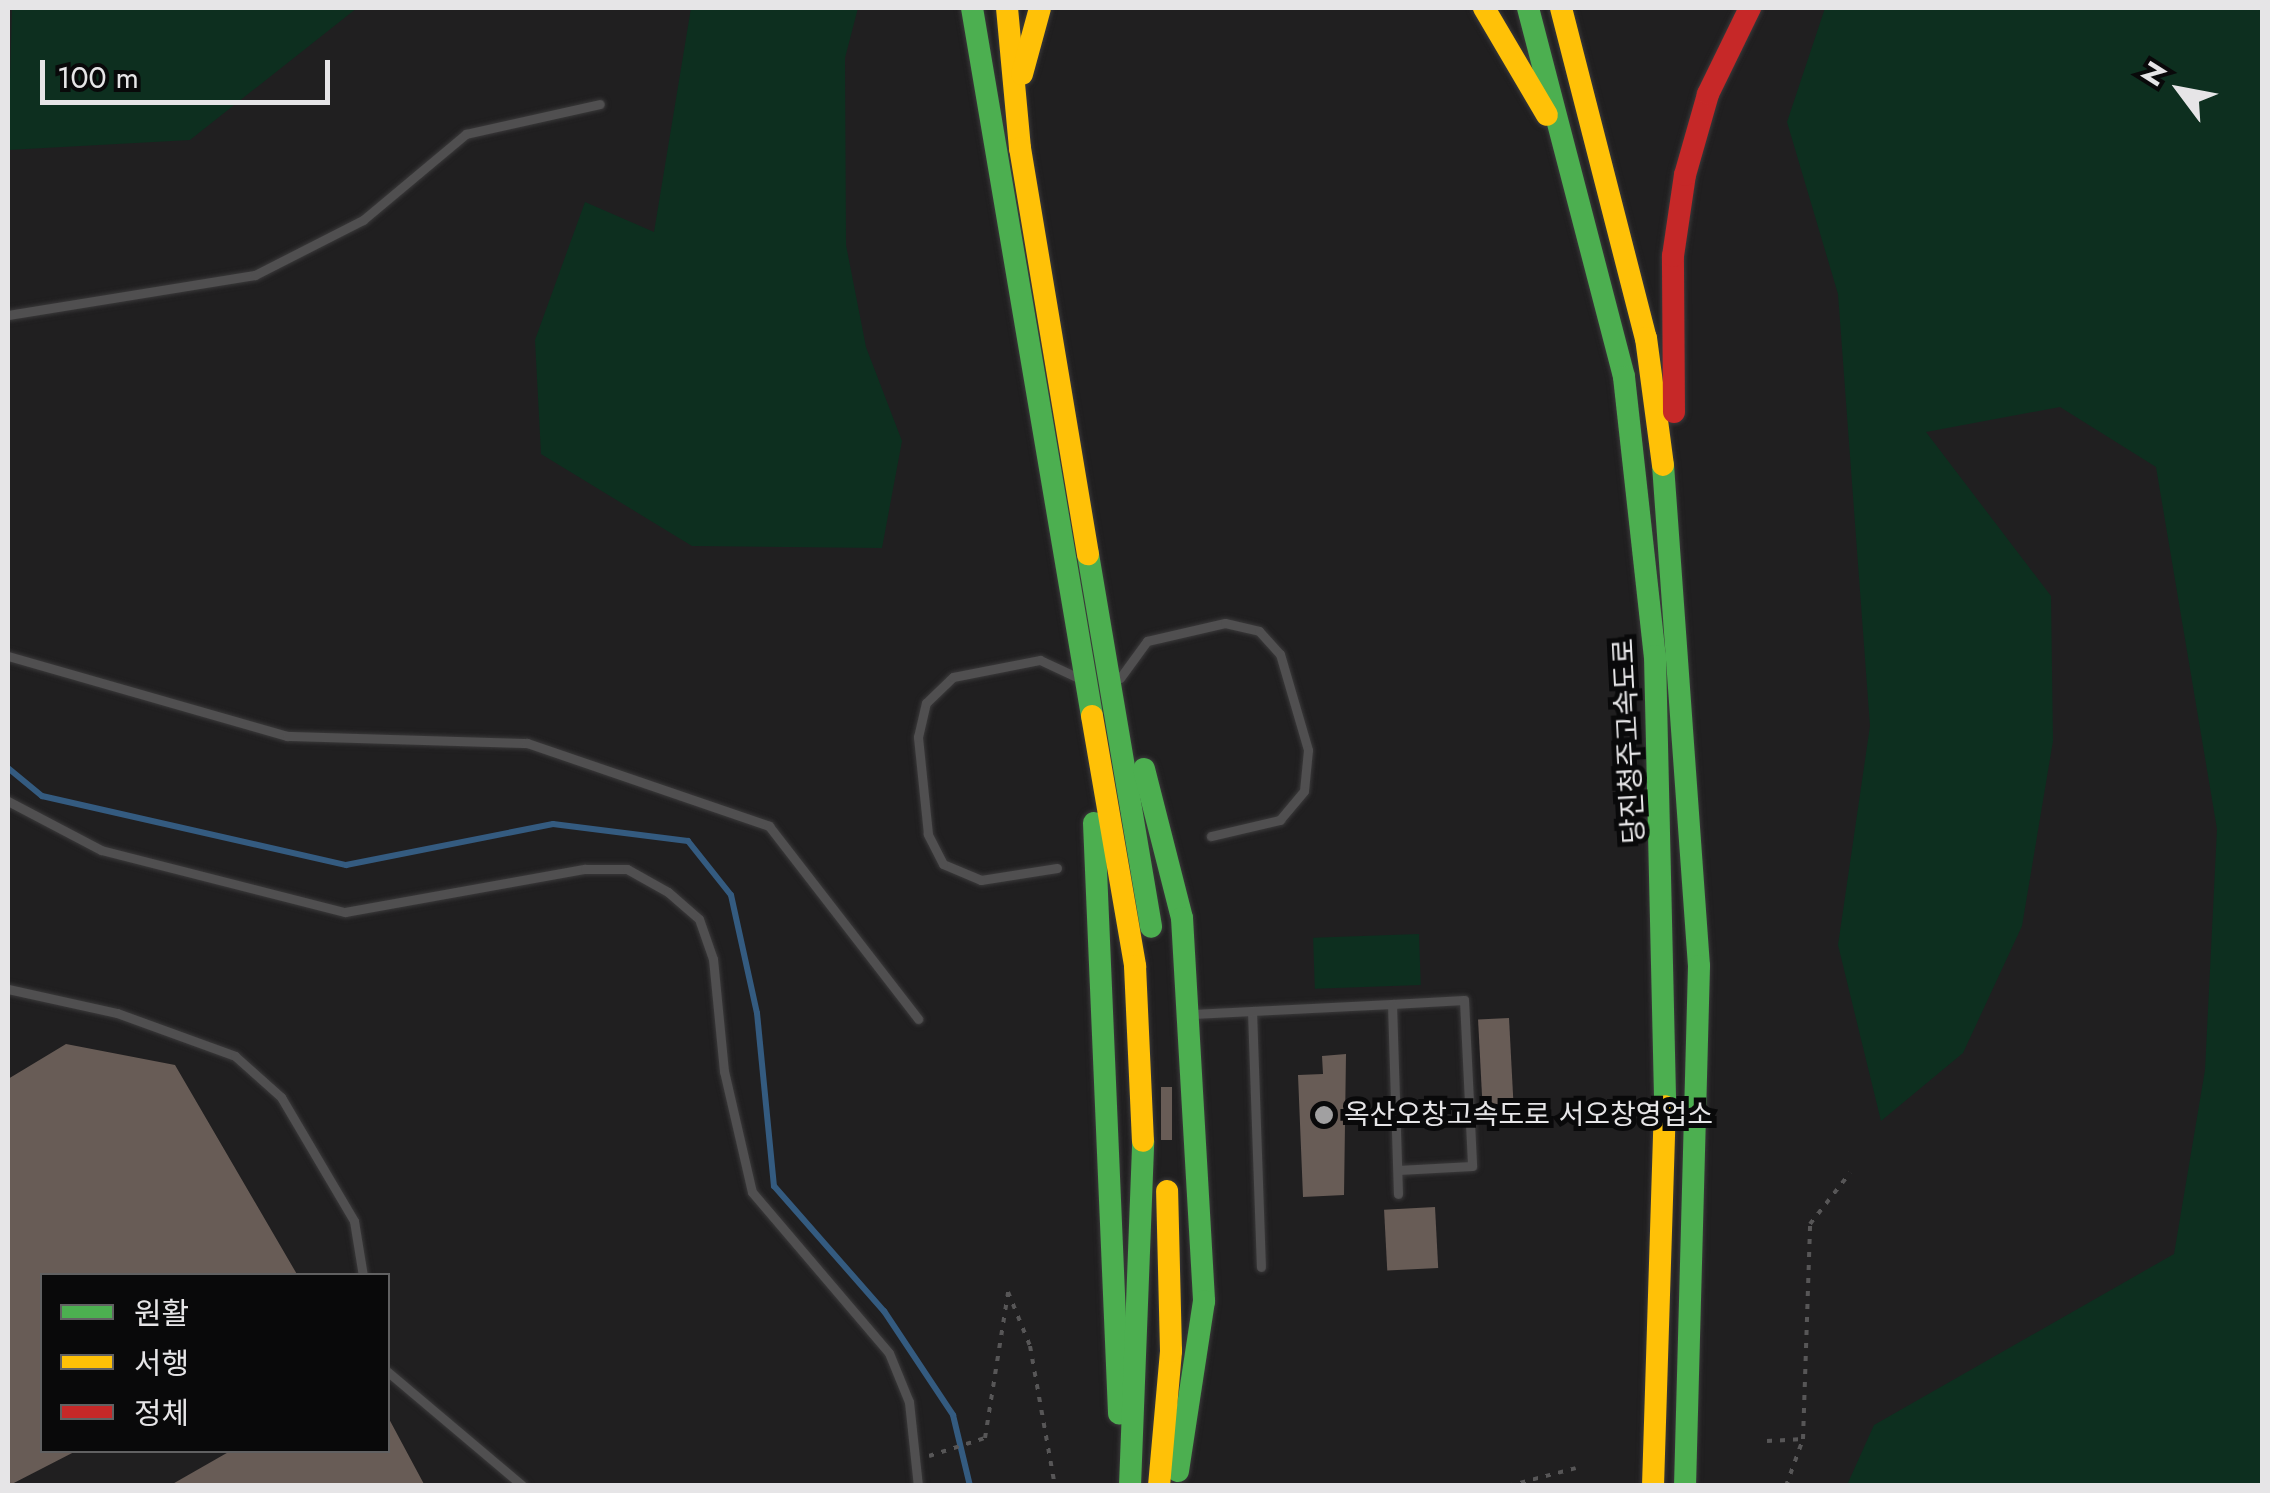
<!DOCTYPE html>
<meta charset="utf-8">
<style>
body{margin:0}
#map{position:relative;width:2270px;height:1493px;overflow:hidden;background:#201f20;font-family:Jost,"Noto Sans KR",sans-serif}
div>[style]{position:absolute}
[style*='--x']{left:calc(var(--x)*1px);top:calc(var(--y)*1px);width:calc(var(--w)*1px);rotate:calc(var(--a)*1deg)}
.green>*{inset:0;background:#0d2f1f;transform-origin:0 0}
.stream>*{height:6px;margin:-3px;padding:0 3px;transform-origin:3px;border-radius:3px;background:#345b80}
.building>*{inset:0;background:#685c56;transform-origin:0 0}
.path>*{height:4px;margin-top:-2px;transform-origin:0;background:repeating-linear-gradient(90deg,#575657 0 5px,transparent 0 13px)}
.roads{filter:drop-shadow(0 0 2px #3a393a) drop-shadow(0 0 2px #3a393a)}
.lane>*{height:9px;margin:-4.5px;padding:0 4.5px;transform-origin:4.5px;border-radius:4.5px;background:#504f50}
.fast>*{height:22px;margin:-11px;padding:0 11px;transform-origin:11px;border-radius:11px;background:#4caf50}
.slow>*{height:22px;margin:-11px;padding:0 11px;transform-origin:11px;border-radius:11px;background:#ffc107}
.jam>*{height:22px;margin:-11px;padding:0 11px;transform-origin:11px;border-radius:11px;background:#c62828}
.dots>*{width:28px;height:28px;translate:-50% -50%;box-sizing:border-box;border:5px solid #09090a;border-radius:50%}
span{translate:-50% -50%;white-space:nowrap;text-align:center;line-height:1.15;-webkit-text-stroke:10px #09090a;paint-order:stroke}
.street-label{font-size:28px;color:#e6e5e7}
.poi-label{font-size:28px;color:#e6e5e7}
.left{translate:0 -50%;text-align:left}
.frame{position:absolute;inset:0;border:10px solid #e6e5e7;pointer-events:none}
.legend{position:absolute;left:40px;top:1273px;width:350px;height:180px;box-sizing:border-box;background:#09090a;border:2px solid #616162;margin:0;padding:12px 18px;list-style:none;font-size:30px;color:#e6e5e7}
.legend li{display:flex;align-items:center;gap:20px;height:50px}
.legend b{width:50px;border:2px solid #616162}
.north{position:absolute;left:2130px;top:40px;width:100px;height:100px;-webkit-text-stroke:8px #09090a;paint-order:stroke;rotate:302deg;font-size:28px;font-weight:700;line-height:40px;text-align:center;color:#e6e5e7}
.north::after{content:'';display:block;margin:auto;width:35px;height:45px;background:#e6e5e7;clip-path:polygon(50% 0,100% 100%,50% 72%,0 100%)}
.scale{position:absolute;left:40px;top:60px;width:290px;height:45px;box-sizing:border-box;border:5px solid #e6e5e7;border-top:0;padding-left:12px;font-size:30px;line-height:35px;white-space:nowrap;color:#e6e5e7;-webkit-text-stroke:8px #09090a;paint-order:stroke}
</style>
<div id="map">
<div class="green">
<div style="clip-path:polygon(12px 8px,357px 8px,190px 140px,8px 150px)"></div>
<div style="clip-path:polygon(691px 8px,858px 8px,845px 58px,846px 245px,866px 347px,902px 441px,882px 548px,692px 546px,541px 454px,535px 340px,585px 202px,654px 232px)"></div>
<div style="clip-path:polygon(1825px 8px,2262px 8px,2262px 1485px,1847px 1485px,1874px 1425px,2174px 1254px,2205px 1070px,2217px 829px,2156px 467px,2060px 407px,1926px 432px,2051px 596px,2053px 741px,2022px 926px,1963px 1053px,1881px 1121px,1838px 945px,1870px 726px,1838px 294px,1787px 122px)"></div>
<div style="left:1419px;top:934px;width:51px;height:106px;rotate:88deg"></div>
</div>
<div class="stream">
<div style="--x:8;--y:768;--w:44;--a:39.5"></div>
<div style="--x:42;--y:796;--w:312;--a:12.8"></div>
<div style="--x:346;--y:865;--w:211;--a:-11.2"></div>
<div style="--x:553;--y:824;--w:136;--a:7.2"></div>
<div style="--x:688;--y:841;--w:69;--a:51.5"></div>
<div style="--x:731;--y:895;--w:121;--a:77.6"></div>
<div style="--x:757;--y:1013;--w:174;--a:84.4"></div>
<div style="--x:774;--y:1186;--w:167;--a:48.7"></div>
<div style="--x:884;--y:1311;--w:125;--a:56.4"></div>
<div style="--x:953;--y:1415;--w:73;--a:76.5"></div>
</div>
<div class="building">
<div style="left:1509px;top:1018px;width:103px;height:31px;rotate:87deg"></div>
<div style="clip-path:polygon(66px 1044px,175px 1065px,298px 1276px,42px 1276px,42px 1450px,78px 1450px,8px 1486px,8px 1079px)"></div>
<div style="clip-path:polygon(1346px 1054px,1344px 1195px,1303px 1197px,1298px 1075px,1323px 1074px,1322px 1056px)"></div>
<div style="left:1161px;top:1087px;width:11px;height:53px"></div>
<div style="left:1435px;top:1207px;width:61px;height:51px;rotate:87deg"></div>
<div style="clip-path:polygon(388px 1417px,425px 1486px,169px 1486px,232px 1450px,388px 1450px)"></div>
</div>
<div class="path">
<div style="--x:1767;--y:1441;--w:36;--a:-3"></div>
<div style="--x:929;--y:1456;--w:59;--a:-17.8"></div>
<div style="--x:985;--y:1438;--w:148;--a:-81"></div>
<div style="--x:1008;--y:1292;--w:58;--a:67.8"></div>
<div style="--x:1030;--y:1346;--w:142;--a:79.9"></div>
<div style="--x:1508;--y:1486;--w:70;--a:-14.8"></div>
<div style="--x:1786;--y:1486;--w:50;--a:-70.1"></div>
<div style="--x:1803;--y:1439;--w:215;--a:-88.1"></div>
<div style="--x:1810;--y:1224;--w:65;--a:-51.9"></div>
</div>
<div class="roads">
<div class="lane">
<div style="--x:8;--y:315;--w:250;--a:-9.2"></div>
<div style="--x:255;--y:275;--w:121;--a:-27"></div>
<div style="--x:363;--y:220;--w:134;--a:-39.9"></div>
<div style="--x:466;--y:134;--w:137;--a:-12.6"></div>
<div style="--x:8;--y:656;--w:290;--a:16"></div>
<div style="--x:287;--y:736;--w:240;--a:1.7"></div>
<div style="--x:527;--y:743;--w:256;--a:18.9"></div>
<div style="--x:769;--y:826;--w:244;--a:52.3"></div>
<div style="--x:1120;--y:678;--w:46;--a:-53.9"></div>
<div style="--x:1147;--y:641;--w:80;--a:-13"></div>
<div style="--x:1225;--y:623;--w:35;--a:13"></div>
<div style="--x:1259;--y:631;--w:31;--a:48"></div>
<div style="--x:1280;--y:654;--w:100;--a:73.7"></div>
<div style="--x:1308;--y:750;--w:41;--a:95.6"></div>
<div style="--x:1304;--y:791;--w:38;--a:130"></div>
<div style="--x:1280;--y:820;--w:71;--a:166.9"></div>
<div style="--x:8;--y:801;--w:105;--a:27.8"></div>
<div style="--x:101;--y:850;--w:252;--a:14.3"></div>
<div style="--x:345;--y:912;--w:244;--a:-10.2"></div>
<div style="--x:585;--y:869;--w:42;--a:0"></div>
<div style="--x:627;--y:869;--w:47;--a:29.3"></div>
<div style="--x:668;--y:892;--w:41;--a:41.1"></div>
<div style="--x:699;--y:919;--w:42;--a:70.7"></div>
<div style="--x:713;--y:959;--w:113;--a:84.4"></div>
<div style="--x:724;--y:1071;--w:124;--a:77"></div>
<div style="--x:752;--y:1192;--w:211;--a:49.6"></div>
<div style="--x:889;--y:1353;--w:53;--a:67.8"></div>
<div style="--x:909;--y:1402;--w:84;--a:83.9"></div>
<div style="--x:1057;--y:868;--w:77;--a:171"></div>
<div style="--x:981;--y:880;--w:41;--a:-157.2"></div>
<div style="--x:943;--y:864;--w:34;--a:-117"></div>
<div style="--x:928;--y:834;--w:98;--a:-95.9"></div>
<div style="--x:918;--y:737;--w:35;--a:-77"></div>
<div style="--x:926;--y:703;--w:37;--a:-44"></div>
<div style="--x:953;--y:677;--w:89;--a:-11.1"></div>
<div style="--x:1040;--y:660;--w:40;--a:25"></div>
<div style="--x:8;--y:989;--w:112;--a:12.4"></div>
<div style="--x:117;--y:1013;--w:126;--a:20"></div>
<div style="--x:235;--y:1056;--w:62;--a:41.7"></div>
<div style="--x:281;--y:1097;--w:144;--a:59.5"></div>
<div style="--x:354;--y:1221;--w:56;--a:80.7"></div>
<div style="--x:1392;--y:1004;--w:72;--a:-3.2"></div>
<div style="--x:1464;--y:1000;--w:166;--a:87.2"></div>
<div style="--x:1472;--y:1166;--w:74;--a:176.9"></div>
<div style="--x:1252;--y:1011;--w:256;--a:88"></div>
<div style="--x:1192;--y:1014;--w:200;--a:-2.9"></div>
<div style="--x:1392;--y:1004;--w:190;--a:88.2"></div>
<div style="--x:388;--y:1372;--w:177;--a:40.2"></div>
</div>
<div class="fast">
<div style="--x:972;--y:8;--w:718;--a:80.38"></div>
<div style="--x:1528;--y:8;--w:381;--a:75.4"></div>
<div style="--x:1624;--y:377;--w:281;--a:83.7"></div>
<div style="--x:1655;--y:656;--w:450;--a:88.7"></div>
<div style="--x:1663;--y:465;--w:502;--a:85.89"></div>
<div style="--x:1699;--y:966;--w:520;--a:91.54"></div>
<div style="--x:1088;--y:554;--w:378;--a:80.4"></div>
<div style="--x:1144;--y:769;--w:154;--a:75.7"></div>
<div style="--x:1182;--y:918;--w:384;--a:86.7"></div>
<div style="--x:1204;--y:1301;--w:172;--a:98.7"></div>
<div style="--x:1094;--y:823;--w:591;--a:87.57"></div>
<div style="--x:1130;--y:1486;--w:345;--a:-87.8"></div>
</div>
<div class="slow">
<div style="--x:1007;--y:8;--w:141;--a:84.7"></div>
<div style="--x:1020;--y:148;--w:412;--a:80.5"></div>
<div style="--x:1484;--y:8;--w:124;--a:59.5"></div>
<div style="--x:1561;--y:8;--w:341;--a:75.6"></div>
<div style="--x:1646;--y:338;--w:128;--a:82.4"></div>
<div style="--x:1022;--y:74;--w:68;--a:-74.7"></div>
<div style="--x:1092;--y:716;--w:254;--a:80.2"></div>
<div style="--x:1135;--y:966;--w:175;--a:87.4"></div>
<div style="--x:1159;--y:1486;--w:136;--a:-84.9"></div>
<div style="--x:1171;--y:1351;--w:160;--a:-91.4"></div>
<div style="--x:1653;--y:1486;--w:380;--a:-88.2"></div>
</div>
<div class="jam">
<div style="--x:1674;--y:412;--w:156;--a:-90.4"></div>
<div style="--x:1673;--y:256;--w:82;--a:-81.6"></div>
<div style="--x:1685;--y:175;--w:84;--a:-74.1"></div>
<div style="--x:1708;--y:94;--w:96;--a:-64"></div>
</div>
</div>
<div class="dots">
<div style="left:1324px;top:1115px;background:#a1a0a1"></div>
</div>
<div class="street-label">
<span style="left:1629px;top:741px;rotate:-93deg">당진청주고속도로</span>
</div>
<div class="poi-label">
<span class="left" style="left:1344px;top:1115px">옥산오창고속도로 서오창영업소</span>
</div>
<div class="frame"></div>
<ul class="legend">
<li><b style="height:12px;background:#4caf50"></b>원활</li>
<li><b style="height:12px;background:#ffc107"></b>서행</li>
<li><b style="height:12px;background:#c62828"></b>정체</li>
</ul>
<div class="north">N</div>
<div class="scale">100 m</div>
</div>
